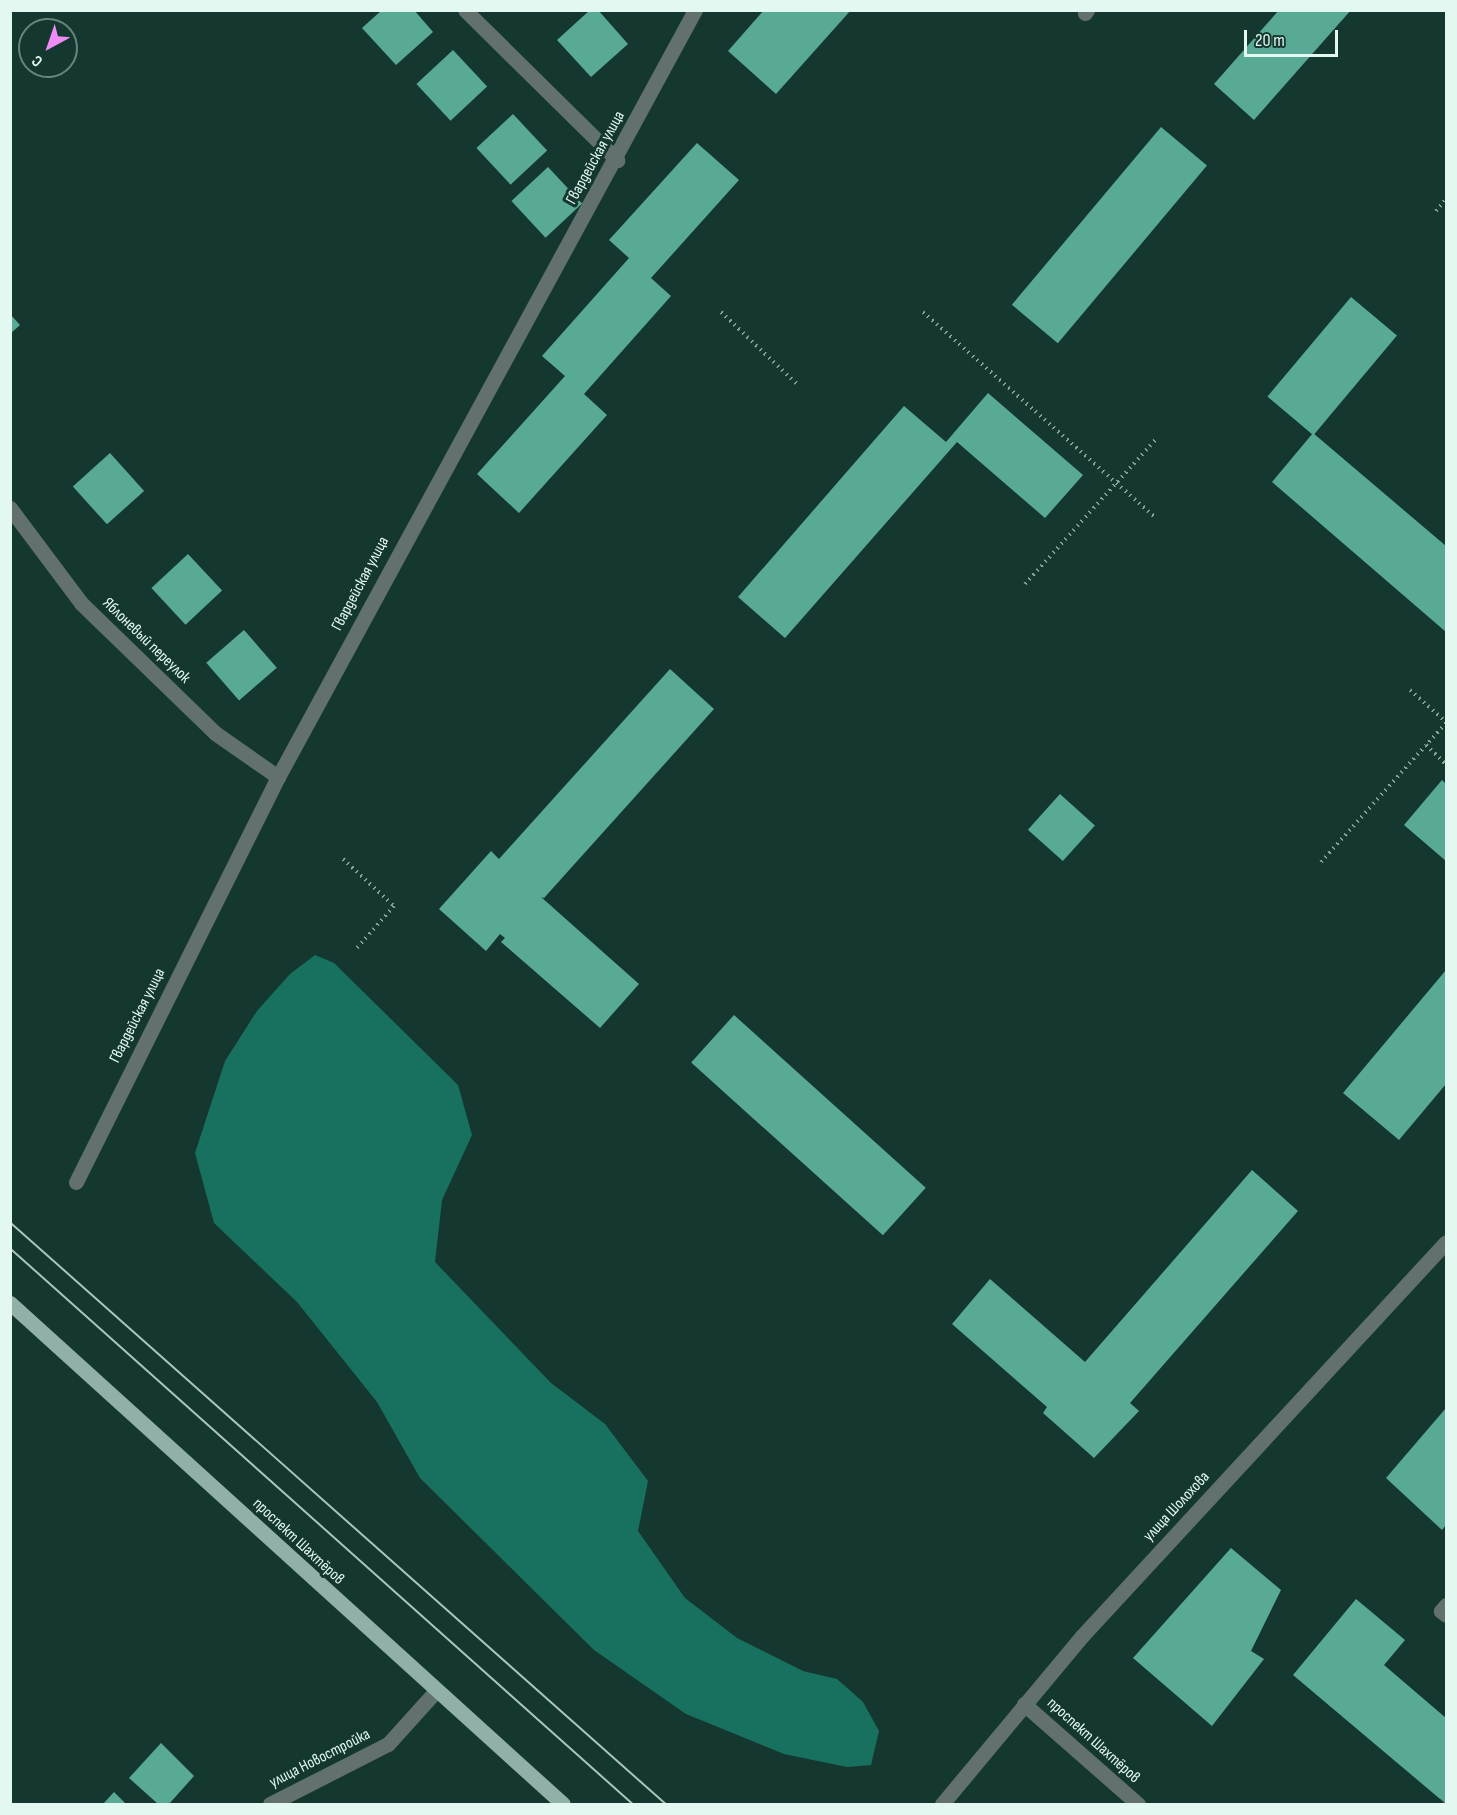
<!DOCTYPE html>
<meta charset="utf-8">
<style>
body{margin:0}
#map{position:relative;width:1457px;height:1815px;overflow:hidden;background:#14382f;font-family:"Sofia Sans Condensed",sans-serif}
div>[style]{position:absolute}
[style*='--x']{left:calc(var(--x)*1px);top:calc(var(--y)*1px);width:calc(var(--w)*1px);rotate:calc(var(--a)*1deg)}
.forest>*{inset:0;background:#18715f}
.building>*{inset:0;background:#59aa95;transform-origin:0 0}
.minor-tunnel>*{height:15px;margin-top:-7.5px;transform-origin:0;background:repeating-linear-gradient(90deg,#33554c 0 15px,transparent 0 23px)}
.path>*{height:4px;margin-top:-2px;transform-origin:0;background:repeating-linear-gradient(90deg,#86a29a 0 1.5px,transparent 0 6px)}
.minor>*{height:15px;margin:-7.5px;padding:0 7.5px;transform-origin:7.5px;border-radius:7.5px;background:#62716d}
.major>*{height:15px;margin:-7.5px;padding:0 7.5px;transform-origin:7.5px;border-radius:7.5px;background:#91b1a8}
.tram>*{height:1.5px;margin:-0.75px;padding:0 0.75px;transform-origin:0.75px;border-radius:0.75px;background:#abc4bd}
span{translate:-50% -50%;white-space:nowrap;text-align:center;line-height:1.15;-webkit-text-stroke:6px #14382f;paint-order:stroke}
.street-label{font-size:16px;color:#e4f8f2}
.frame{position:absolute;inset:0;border:12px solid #e4f8f2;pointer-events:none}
.north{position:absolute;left:18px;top:18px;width:60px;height:60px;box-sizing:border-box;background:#14382f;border:2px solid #67857d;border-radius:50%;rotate:220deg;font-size:16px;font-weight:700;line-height:24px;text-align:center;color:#e4f8f2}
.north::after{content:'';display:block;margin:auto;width:21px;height:27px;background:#ef8bf6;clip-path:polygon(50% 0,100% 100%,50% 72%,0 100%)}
.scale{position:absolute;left:1244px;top:30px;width:94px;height:27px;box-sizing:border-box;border:3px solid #e4f8f2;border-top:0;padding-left:8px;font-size:18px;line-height:21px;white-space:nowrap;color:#e4f8f2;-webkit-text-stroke:4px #14382f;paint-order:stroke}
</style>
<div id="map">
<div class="forest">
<div style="clip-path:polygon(315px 955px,334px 963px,458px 1085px,472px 1135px,442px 1200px,435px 1262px,551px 1383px,605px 1424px,648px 1481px,638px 1531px,685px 1598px,737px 1638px,803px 1671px,837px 1679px,863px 1702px,879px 1731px,871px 1765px,847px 1767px,784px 1754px,686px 1714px,594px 1650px,420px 1478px,377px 1402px,297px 1302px,214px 1223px,195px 1153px,225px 1061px,257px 1011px,290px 974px)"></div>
</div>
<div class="building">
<div style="clip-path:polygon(382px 10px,414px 10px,433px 32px,396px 65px,362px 28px)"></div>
<div style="clip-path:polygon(590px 10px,598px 10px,628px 44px,591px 77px,557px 40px)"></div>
<div style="clip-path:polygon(764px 10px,851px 10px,776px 94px,728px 51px)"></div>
<div style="clip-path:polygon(1279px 10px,1351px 10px,1254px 120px,1214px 84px)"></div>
<div style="left:453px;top:50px;width:50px;height:50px;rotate:47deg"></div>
<div style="left:513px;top:114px;width:50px;height:50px;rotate:47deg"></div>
<div style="left:1161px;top:127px;width:60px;height:232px;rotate:40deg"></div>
<div style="clip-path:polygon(697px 143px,739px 180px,651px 278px,671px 296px,584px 394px,607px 415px,519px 513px,477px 474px,565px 376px,542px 356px,629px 258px,609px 240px)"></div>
<div style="left:548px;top:167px;width:50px;height:50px;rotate:47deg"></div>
<div style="left:1351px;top:297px;width:60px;height:130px;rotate:40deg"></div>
<div style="clip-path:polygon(10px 314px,20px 325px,10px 334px)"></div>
<div style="clip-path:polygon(988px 393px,1083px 475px,1045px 518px,957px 442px,785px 638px,738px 597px,904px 406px,946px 442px)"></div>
<div style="clip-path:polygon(1313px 433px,1446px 546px,1446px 632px,1272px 482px)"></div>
<div style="left:110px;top:453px;width:51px;height:50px;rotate:48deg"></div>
<div style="left:188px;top:554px;width:50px;height:50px;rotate:47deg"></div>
<div style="left:244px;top:630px;width:50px;height:50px;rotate:49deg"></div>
<div style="clip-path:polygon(670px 669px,714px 709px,544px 898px,541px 897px,639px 984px,600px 1028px,501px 942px,505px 938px,500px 934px,486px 951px,439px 909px,491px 851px,499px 859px)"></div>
<div style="clip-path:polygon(1442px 780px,1446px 784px,1446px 861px,1404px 825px)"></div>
<div style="left:1060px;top:794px;width:47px;height:48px;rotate:42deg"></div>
<div style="clip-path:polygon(1446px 970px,1446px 1084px,1399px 1140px,1343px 1093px)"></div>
<div style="left:734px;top:1015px;width:258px;height:64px;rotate:42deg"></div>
<div style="clip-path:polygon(1252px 1170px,1298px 1211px,1130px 1403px,1139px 1411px,1094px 1458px,1043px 1413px,1047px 1407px,952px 1324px,990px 1279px,1085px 1362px)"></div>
<div style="clip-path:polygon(1446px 1408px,1446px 1525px,1442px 1530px,1386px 1478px)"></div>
<div style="clip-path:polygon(1231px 1548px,1281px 1590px,1251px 1651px,1264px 1659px,1212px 1726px,1133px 1658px)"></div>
<div style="clip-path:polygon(1356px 1599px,1405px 1640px,1384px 1665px,1446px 1718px,1446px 1804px,1293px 1675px)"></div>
<div style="clip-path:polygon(161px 1743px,194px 1776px,169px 1804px,158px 1804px,129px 1778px)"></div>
<div style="clip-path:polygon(114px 1792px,126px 1804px,103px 1804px)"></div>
</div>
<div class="minor-tunnel">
<div style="--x:1445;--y:1804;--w:1;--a:-45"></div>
</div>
<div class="path">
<div style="--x:1436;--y:211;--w:16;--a:-50"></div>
<div style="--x:721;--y:312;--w:105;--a:43.5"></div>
<div style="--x:923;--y:312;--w:311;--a:41.5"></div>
<div style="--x:1025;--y:584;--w:194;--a:-47.9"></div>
<div style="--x:1410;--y:690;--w:48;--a:41.6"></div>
<div style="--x:1446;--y:723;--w:30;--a:132"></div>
<div style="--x:1426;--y:745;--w:28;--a:44"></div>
<div style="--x:343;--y:859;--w:69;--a:42.7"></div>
<div style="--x:394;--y:906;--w:56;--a:131.4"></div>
<div style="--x:1321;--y:862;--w:157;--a:-48.1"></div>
</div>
<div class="minor">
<div style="--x:465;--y:10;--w:214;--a:44.6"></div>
<div style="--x:1085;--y:13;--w:4;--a:-56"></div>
<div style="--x:10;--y:508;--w:119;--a:53.2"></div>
<div style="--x:81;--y:603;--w:187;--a:44.1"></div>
<div style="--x:215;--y:733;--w:77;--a:34.9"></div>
<div style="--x:76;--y:1182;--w:453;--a:-63.5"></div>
<div style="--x:278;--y:777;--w:873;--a:-61.47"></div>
<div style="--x:1446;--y:1605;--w:8;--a:130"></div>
<div style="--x:1441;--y:1611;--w:6;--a:39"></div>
<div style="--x:1024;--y:1704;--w:152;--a:41.3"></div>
<div style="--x:270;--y:1804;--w:132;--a:-27"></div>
<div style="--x:388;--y:1744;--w:70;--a:-47.9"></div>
<div style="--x:942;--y:1804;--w:219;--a:-50.2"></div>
<div style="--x:1082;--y:1636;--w:536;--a:-47.27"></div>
</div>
<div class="major">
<div style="--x:10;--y:1303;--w:746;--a:42.18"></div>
</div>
<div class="tram">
<div style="--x:10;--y:1222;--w:877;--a:41.58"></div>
<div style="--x:10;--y:1248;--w:835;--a:41.75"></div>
</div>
<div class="street-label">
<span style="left:596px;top:158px;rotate:-61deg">Гвардейская улица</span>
<span style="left:361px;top:584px;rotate:-62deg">Гвардейская улица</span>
<span style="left:146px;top:641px;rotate:44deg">Яблоневый переулок</span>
<span style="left:138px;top:1016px;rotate:-63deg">Гвардейская улица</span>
<span style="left:1177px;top:1507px;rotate:-47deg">улица Шолохова</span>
<span style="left:298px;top:1542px;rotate:43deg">проспект Шахтёров</span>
<span style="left:1093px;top:1741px;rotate:42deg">проспект Шахтёров</span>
<span style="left:320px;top:1759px;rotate:-27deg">улица Новостройка</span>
</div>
<div class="frame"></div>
<div class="north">С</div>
<div class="scale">20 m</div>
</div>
